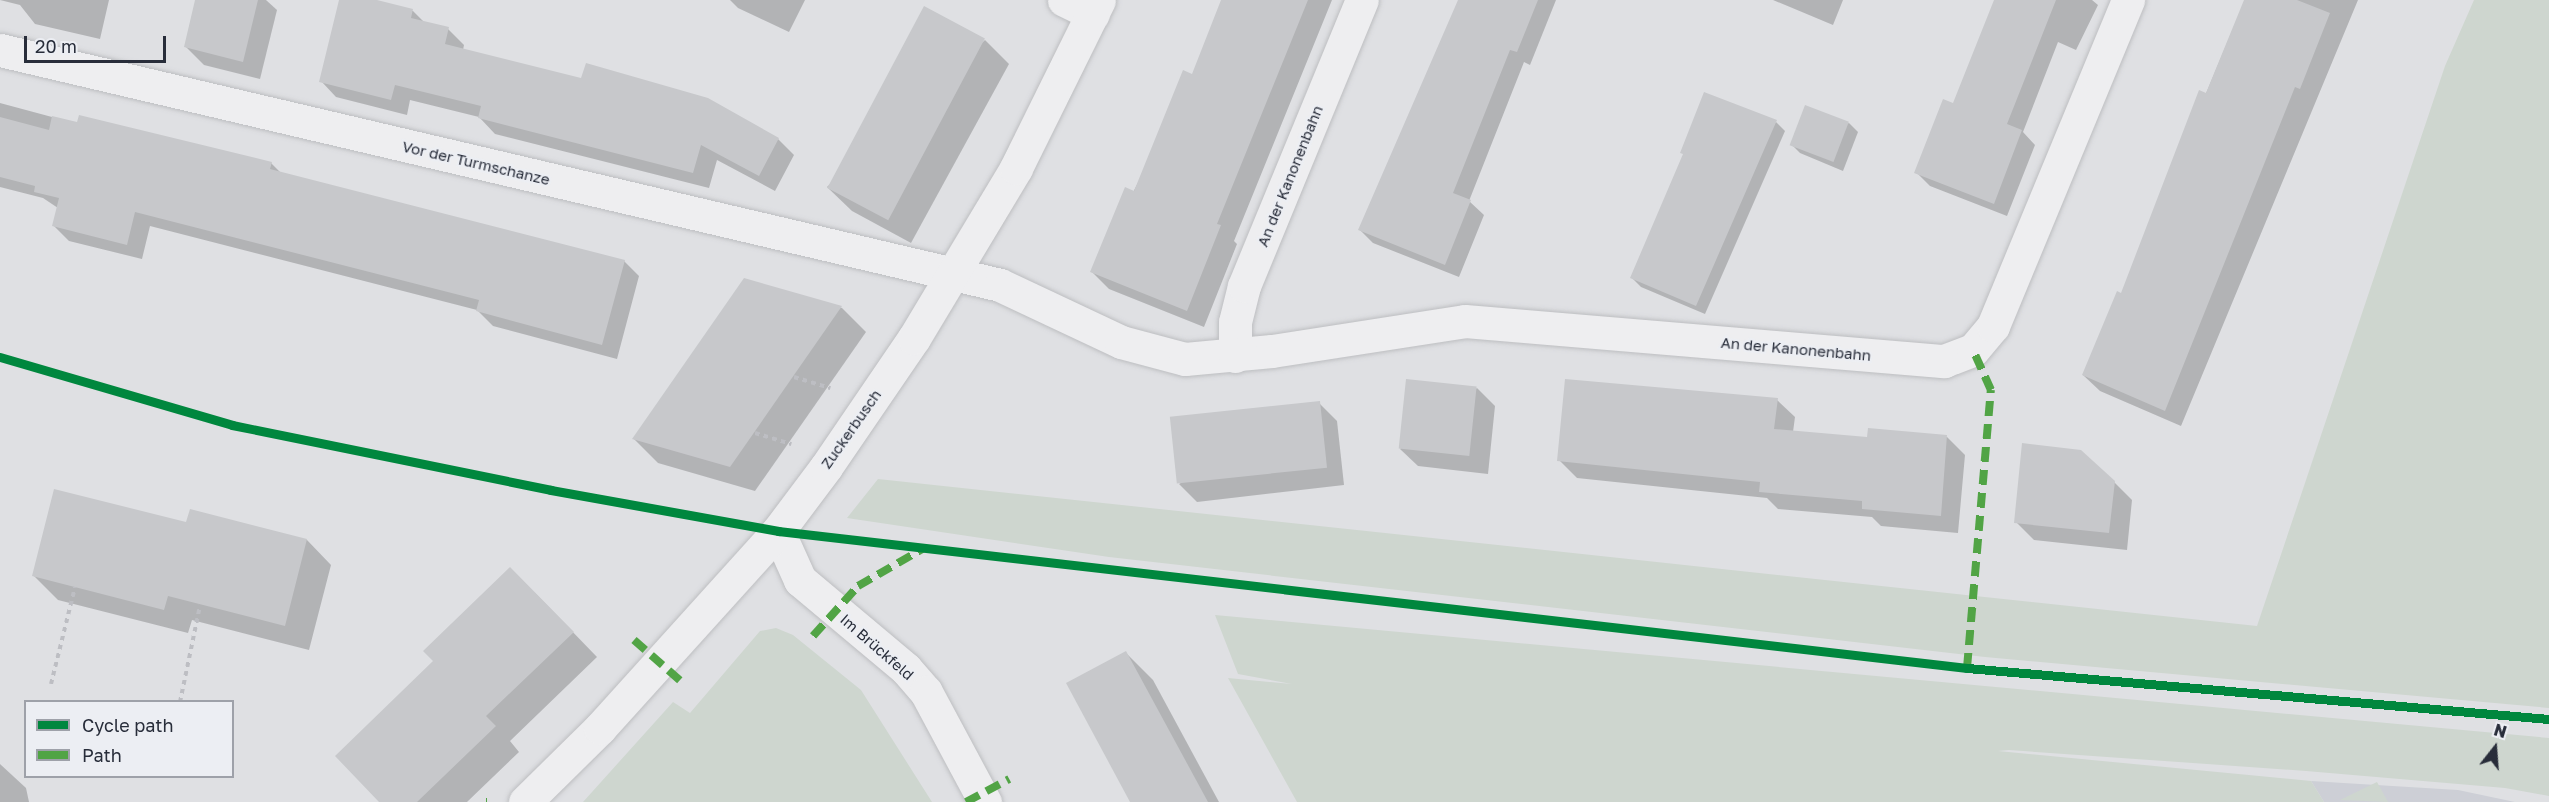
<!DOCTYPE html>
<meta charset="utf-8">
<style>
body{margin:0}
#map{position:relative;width:2549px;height:802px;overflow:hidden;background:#dfe0e3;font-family:"Golos Text",sans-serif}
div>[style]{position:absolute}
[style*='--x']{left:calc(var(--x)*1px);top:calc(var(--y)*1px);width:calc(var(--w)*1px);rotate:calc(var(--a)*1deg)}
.built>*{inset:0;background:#cdcfd6}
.green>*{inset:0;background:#ced6cf}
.shadow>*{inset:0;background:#0003}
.building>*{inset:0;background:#c7c8cb;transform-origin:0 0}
.path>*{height:4px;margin-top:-2px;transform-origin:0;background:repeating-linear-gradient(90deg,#bdbec3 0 4.5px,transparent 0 9px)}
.roads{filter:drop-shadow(0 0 2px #bdbec1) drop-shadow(0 0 2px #bdbec1)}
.minor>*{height:33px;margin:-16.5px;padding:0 16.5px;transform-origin:16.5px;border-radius:16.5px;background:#eeeef0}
.quiet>*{height:8px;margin-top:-4px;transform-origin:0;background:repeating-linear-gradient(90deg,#51a445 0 15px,transparent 0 23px)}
.cycleway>*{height:9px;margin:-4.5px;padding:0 4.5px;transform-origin:4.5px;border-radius:4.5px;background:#00873e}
span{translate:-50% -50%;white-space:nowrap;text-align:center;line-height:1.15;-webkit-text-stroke:4.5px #eceef3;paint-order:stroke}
.street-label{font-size:15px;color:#282d3a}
.legend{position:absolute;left:24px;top:700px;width:210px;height:78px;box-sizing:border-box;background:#eceef3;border:2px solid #9ea1a9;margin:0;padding:8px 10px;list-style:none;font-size:18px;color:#282d3a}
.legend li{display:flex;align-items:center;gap:12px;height:30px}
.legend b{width:30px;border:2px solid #9ea1a9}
.north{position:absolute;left:2465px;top:718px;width:60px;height:60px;-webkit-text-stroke:4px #eceef3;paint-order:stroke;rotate:17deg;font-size:16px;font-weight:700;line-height:24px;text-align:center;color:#282d3a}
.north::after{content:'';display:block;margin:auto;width:21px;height:27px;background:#282d3a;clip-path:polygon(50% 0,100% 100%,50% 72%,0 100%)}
.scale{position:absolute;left:24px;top:36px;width:142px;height:27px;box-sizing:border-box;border:3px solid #282d3a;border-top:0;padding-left:8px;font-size:18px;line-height:21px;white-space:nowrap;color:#282d3a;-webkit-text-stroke:4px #eceef3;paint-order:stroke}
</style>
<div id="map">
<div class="built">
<div style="clip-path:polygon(2311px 781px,2458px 790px,2515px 802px,2324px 802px)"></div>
</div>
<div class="green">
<div style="clip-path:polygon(2474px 0,2549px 0,2549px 708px,1985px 657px,1109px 557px,847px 518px,878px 479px,2257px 626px,2445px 66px)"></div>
<div style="clip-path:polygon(1215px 615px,2549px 738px,2549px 796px,2505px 788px,2306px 771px,2009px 750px,1998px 751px,2311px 781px,2324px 802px,1297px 802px,1228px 678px,1292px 684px,1238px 674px)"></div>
<div style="clip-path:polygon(776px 628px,793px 635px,861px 690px,932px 802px,583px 802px,673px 702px,690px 713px,760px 631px)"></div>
<div style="clip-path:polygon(2377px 782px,2388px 802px,2340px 800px)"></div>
</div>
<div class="shadow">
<div style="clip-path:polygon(0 0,109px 0,100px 39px,35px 24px,20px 5px)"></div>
<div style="clip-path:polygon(197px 0,266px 0,277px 10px,260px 79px,204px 65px,186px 47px)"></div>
<div style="clip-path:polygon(340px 0,370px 0,413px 11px,425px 23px,448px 29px,464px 45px,463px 50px,778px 139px,794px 155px,775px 191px,717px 160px,709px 188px,495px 134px,479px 117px,410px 100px,407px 115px,336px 97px,321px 81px)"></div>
<div style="clip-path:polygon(730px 0,805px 0,789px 32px,738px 8px)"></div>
<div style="clip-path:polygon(1223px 0,1332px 0,1234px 241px,1237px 244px,1204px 327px,1109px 289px,1092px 272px,1193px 76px)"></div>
<div style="clip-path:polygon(1460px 0,1556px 0,1530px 65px,1524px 62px,1469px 201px,1484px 215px,1459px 277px,1373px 243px,1360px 230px)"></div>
<div style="clip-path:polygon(1773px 0,1843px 0,1833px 25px)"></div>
<div style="clip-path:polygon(1995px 0,2092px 0,2098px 5px,2076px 50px,2058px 42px,2023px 132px,2035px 145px,2007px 216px,1930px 186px,1916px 172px,1954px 105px)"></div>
<div style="clip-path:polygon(2245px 0,2358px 0,2181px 426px,2100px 391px,2083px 375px,2122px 295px)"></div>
<div style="clip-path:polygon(985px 40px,1009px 64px,911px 243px,852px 211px,827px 187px)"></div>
<div style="clip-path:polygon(0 103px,78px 124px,271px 163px,281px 173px,624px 261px,639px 276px,617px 359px,493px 326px,477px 310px,150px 226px,142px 259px,69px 241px,54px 226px,58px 208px,43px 198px,0 187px)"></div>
<div style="clip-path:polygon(1776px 122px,1785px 131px,1705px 314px,1641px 287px,1632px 278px)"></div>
<div style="clip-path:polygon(1849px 123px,1858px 132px,1843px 171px,1800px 153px,1791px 144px)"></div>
<div style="clip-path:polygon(745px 280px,842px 308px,866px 332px,755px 491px,658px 463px,634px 439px)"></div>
<div style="clip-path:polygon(1477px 388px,1495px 406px,1488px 474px,1418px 466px,1400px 449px)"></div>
<div style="clip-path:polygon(1777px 400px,1795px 417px,1793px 432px,1869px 439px,1947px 437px,1965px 455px,1958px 533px,1881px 526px,1872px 517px,1778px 509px,1767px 498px,1577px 478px,1559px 460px)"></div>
<div style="clip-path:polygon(1319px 403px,1337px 421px,1344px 485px,1197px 502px,1179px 484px)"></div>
<div style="clip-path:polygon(2114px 482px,2132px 500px,2127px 550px,2034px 540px,2016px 522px)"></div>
<div style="clip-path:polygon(188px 524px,307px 540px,331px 565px,309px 650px,192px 620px,188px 633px,58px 600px,34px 576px)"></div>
<div style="clip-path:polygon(535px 593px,597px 657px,510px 741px,519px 752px,467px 802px,381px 802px)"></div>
<div style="clip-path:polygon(1126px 653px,1153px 680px,1219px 802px,1132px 802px)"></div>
<div style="clip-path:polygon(0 764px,26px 788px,29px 802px,0 802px)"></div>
</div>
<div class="building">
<div style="clip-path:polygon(195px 0,258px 0,243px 62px,184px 47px)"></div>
<div style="clip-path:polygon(339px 0,377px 0,413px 9px,411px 18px,449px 27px,445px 44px,581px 78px,586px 63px,708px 98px,779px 138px,759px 176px,701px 145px,693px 173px,478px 118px,481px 106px,395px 85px,391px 100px,319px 82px)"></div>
<div style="clip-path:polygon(1221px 0,1308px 0,1217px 224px,1221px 225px,1187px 311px,1090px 272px,1125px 187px,1134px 191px,1183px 70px,1192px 74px)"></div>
<div style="clip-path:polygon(1458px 0,1538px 0,1517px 52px,1510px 50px,1453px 193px,1471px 200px,1445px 265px,1358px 230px)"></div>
<div style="clip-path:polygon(1994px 0,2056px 0,2007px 124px,2022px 130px,1994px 204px,1914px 173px,1943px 99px,1953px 103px)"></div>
<div style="clip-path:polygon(2244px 0,2297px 0,2330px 13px,2300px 89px,2295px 87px,2165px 411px,2082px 375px,2117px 291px,2121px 293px,2199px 90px,2206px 93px)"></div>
<div style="left:924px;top:6px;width:69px;height:206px;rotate:28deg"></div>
<div style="clip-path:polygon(1704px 92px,1777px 120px,1696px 306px,1630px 278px,1683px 154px,1680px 153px)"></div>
<div style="left:1805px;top:105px;width:47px;height:43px;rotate:21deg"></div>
<div style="clip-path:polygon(79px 115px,272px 162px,270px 169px,625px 260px,602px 345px,476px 311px,479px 300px,135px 212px,127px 245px,52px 226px,59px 198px,34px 192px,35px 186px,0 177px,0 117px,49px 130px,52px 116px,77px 122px)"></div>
<div style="clip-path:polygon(744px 278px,842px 306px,730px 467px,632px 439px)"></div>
<div style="left:1406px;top:379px;width:71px;height:70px;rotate:6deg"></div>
<div style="clip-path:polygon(1565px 379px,1778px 398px,1774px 429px,1867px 437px,1868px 428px,1947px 435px,1941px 516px,1862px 509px,1862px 501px,1759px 492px,1760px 482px,1557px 461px)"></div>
<div style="left:1320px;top:401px;width:67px;height:151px;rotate:84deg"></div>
<div style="clip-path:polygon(2022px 443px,2081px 450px,2115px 481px,2109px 533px,2014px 523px)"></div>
<div style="clip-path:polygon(54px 489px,186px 522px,190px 509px,307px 539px,285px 626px,168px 596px,164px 610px,32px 576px)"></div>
<div style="clip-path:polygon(510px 567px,574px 632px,486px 716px,496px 726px,417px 802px,379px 802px,335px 756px,433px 661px,423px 651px)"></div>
<div style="clip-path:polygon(1126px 651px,1208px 802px,1130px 802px,1066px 683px)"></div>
</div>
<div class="path">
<div style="--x:794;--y:377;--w:38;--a:17"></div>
<div style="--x:755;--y:433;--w:38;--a:17"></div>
<div style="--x:51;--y:684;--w:100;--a:-76.1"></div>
<div style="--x:180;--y:702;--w:99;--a:-78.3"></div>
</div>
<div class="roads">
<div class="minor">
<div style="--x:1064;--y:0;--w:32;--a:26"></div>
<div style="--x:0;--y:50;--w:1027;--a:13.22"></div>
<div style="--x:1000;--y:285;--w:134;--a:25.2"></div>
<div style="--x:1121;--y:342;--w:66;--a:14.9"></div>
<div style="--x:1185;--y:359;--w:87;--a:-5.3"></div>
<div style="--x:1272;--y:351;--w:195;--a:-8.8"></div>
<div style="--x:1465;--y:321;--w:481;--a:4.8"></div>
<div style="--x:1944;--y:361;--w:31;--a:-21"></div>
<div style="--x:1973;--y:350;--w:31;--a:-50"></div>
<div style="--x:1993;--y:326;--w:353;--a:-67.5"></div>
<div style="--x:1235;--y:356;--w:34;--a:-90"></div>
<div style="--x:1235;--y:322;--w:37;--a:-76"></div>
<div style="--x:1244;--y:286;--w:309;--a:-67.6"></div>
<div style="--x:778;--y:531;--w:54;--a:65.8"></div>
<div style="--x:800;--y:580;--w:138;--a:40"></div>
<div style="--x:906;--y:669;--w:30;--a:49"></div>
<div style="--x:926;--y:692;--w:125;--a:61.8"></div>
<div style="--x:525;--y:802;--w:105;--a:-44.6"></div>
<div style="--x:600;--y:728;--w:266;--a:-47.9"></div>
<div style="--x:778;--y:531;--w:80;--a:-53.1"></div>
<div style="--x:826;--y:467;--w:156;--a:-55.7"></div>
<div style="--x:914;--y:338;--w:198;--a:-59"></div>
<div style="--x:1016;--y:168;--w:187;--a:-63.7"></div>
</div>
</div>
<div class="quiet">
<div style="--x:813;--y:636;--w:67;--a:-48"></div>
<div style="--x:858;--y:586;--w:76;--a:-29.9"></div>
<div style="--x:634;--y:640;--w:67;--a:41.3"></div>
<div style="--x:1967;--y:668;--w:279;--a:-85.1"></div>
<div style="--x:1991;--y:390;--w:44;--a:-114.2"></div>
<div style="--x:486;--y:802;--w:1;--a:0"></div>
<div style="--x:966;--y:802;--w:49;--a:-28.1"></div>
</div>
<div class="cycleway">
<div style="--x:0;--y:357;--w:242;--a:16.3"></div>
<div style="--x:232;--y:425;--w:326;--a:11.5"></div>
<div style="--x:551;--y:490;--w:231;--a:10.2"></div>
<div style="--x:778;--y:531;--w:1197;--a:6.57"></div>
<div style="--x:1967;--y:668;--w:584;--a:5.01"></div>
</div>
<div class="street-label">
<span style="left:476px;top:163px;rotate:13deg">Vor der Turmschanze</span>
<span style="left:1290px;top:176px;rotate:-68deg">An der Kanonenbahn</span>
<span style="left:1796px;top:349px;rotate:5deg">An der Kanonenbahn</span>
<span style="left:851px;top:429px;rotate:-55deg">Zuckerbusch</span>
<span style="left:877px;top:647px;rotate:41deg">Im Brückfeld</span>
</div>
<ul class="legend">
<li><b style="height:8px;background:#00873e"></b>Cycle path</li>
<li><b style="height:8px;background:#51a445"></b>Path</li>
</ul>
<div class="north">N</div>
<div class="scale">20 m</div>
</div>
